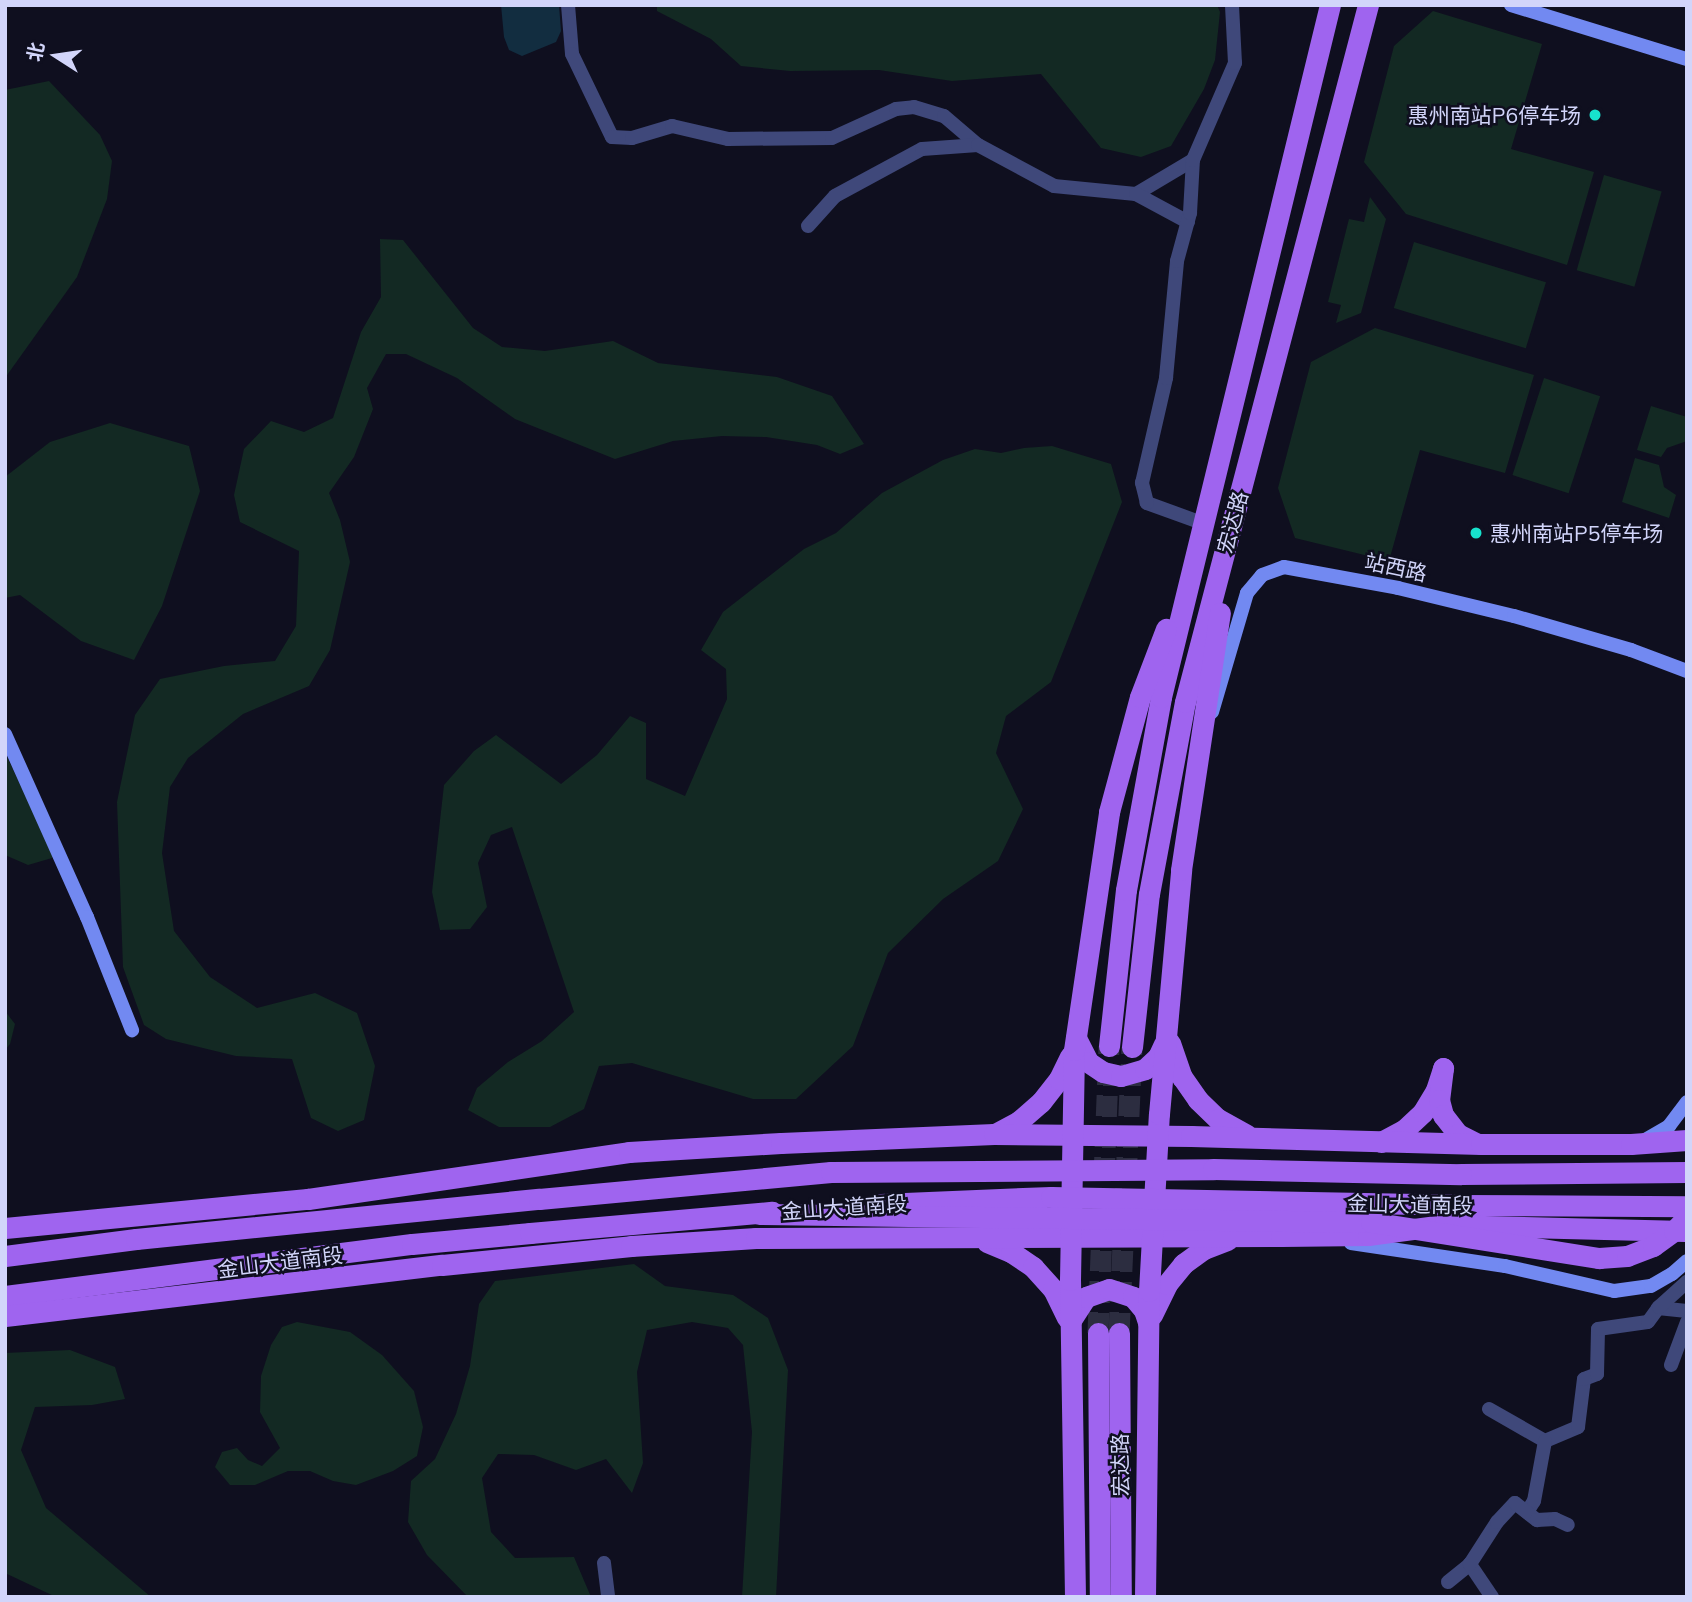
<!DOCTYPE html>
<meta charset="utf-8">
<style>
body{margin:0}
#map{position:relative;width:1692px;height:1602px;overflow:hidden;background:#0f0f1f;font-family:Mulish,"Noto Sans SC",sans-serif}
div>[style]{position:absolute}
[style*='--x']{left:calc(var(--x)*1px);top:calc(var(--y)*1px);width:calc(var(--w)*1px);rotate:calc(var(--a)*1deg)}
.green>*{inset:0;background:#132923;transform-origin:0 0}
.water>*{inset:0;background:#122d40}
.primary-tunnel>*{height:21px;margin-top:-10.5px;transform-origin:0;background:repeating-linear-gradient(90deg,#2c2d40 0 21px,transparent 0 31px)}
.street>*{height:14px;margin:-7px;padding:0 7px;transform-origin:7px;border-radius:7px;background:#3f487a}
.secondary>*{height:14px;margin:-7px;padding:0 7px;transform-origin:7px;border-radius:7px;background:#7289f1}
.primary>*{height:21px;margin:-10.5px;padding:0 10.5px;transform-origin:10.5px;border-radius:10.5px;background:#9f64ef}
.primary-bridge>*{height:21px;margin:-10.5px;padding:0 10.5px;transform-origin:10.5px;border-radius:10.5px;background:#9f64ef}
.dots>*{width:19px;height:19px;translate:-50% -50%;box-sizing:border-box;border:4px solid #0f0f1f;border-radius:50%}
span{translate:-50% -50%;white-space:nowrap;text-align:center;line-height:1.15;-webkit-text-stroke:5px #0f0f1f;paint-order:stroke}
.poi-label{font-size:21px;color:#d2d5fa}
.right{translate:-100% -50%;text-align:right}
.left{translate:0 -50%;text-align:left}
.street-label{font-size:21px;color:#d2d5fa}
.frame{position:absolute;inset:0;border:7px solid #d2d5fa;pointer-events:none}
.north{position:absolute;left:21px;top:21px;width:70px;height:70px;-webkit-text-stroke:5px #0f0f1f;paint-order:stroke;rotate:282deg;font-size:19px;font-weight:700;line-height:28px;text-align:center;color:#d2d5fa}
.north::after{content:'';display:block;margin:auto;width:24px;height:32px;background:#d2d5fa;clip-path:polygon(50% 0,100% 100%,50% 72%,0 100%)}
</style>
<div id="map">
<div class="green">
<div style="clip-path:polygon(657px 5px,1217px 5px,1220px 12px,1215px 60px,1204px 89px,1171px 146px,1141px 157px,1101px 148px,1041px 74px,952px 81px,879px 70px,790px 71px,741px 66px,711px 39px,657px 11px)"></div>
<div style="clip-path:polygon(1433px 11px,1542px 44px,1511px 149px,1594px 172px,1567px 265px,1406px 214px,1364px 162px,1394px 46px)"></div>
<div style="clip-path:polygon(49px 81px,100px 135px,112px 161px,107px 199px,77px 277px,5px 378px,5px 90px)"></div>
<div style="left:1604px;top:175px;width:60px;height:99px;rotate:16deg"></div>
<div style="clip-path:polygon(1370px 197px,1386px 219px,1361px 313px,1336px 323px,1341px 305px,1328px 302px,1349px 219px,1364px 222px)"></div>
<div style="clip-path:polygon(380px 239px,403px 240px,473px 328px,502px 347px,545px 351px,613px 341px,658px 363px,777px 377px,832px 396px,864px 444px,840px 454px,817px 445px,766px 437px,722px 436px,673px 441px,615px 459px,515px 419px,457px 378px,406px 354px,386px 354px,367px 388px,373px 409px,354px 457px,329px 493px,340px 520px,350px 562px,330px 650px,309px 686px,243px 714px,188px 758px,170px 787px,162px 853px,174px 931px,210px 977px,257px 1008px,315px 993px,357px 1013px,375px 1066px,364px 1120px,338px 1131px,311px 1118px,292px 1059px,236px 1056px,166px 1039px,144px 1025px,123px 967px,117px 802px,135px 715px,160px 679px,224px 666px,275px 661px,296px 626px,299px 551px,240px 522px,234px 495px,244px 449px,271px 421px,304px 432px,333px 418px,361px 332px,381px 297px)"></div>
<div style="left:1414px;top:242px;width:138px;height:69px;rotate:17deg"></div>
<div style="clip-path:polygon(1375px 328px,1534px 375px,1505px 473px,1420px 450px,1389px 561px,1295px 538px,1278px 488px,1311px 362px)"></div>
<div style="left:1544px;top:378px;width:59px;height:102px;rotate:18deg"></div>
<div style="clip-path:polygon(1651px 406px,1687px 417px,1687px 441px,1667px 448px,1661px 457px,1637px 450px)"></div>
<div style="clip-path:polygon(110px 423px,189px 446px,200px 491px,162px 606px,134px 660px,81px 641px,20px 595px,5px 598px,5px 477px,50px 442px)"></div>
<div style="clip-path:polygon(1052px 446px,1111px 464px,1122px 502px,1051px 682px,1006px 716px,996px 753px,1023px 809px,998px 861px,943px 899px,888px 953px,853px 1046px,796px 1099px,753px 1099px,632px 1063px,599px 1066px,584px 1109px,550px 1127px,499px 1127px,468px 1110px,477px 1088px,508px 1062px,542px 1041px,574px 1012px,512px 827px,491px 835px,478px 863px,487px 907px,470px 929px,440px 930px,432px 892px,444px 785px,474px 751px,496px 735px,561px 784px,597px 755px,630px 716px,646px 723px,646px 779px,685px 796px,727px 699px,726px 669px,701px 650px,723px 612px,804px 549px,836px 533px,882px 493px,943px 460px,975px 449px,1001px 453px,1024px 448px)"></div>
<div style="clip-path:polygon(1635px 458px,1659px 465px,1664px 487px,1676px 495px,1669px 518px,1622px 502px)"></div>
<div style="clip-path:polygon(5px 753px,52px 851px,52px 858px,28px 865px,5px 855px)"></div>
<div style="clip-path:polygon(5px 1011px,15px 1024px,10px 1044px,5px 1050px)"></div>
<div style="clip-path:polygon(634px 1264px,665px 1286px,733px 1295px,768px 1318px,788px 1370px,776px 1597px,742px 1597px,752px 1432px,743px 1345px,728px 1328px,692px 1322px,647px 1330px,637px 1372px,643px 1463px,632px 1493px,606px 1459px,576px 1470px,534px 1455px,498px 1454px,482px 1478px,491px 1532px,515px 1558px,574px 1557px,591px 1597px,468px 1597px,427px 1555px,408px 1522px,411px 1481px,435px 1459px,456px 1414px,470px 1366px,479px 1304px,495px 1281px)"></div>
<div style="clip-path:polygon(297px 1322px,350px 1332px,382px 1355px,414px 1391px,423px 1427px,417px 1456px,393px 1471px,356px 1485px,333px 1481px,310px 1471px,288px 1471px,255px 1485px,230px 1485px,215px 1467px,222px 1452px,237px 1448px,248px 1460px,262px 1466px,280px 1448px,260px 1412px,261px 1376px,271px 1345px,282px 1327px)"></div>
<div style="clip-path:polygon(70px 1350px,115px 1367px,125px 1399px,92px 1405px,35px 1407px,21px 1450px,46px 1508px,151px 1597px,56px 1597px,5px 1573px,5px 1353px)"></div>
</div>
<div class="water">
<div style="clip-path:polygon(501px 5px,559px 5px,561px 31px,556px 42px,522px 56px,509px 50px,504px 37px)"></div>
</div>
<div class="primary-tunnel">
<div style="--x:1098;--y:1333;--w:287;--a:-87.8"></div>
<div style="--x:1119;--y:1333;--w:286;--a:-87.4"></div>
</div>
<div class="street">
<div style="--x:568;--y:5;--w:49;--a:85.3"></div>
<div style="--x:572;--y:54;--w:92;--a:64.3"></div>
<div style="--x:612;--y:137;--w:20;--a:3"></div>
<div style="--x:632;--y:138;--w:42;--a:-16.7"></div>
<div style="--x:672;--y:126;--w:57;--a:13.1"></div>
<div style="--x:728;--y:139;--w:104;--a:-0.6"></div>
<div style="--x:832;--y:138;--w:70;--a:-24.4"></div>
<div style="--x:896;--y:109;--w:18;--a:-6"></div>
<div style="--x:914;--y:107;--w:31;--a:17"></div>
<div style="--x:944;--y:116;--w:45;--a:40.5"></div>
<div style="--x:1136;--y:194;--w:66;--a:-30.8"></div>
<div style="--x:808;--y:226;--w:40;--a:-48"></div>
<div style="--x:835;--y:196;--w:99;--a:-28.4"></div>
<div style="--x:922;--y:149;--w:56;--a:-4.1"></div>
<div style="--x:978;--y:145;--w:86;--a:28.3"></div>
<div style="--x:1054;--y:186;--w:82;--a:5.6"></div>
<div style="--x:1136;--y:194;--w:59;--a:28.3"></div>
<div style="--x:1202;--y:523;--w:59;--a:-160"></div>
<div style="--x:1147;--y:503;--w:21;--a:-104"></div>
<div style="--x:1142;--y:483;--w:108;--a:-77.1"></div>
<div style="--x:1166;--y:378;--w:118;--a:-84.6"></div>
<div style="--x:1177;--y:261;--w:50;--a:-74.8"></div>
<div style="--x:1190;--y:213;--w:53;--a:-86.8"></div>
<div style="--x:1193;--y:160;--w:106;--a:-66.6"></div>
<div style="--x:1235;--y:63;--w:58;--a:-93"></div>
<div style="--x:1658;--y:1308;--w:29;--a:6"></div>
<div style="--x:1671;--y:1365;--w:46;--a:-69.6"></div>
<div style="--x:1489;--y:1409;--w:64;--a:29.7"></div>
<div style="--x:1545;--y:1441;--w:36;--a:-23"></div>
<div style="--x:1578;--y:1427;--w:48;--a:-82.9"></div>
<div style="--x:1584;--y:1379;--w:14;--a:-21"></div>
<div style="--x:1597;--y:1374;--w:45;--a:-88.7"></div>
<div style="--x:1598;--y:1329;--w:50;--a:-8"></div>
<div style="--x:1648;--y:1322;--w:19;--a:-54"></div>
<div style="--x:1659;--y:1307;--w:38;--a:-42"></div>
<div style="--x:1527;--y:1512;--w:13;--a:-58"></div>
<div style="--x:1534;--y:1501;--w:61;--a:-79.6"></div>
<div style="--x:604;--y:1563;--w:34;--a:83"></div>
<div style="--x:1448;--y:1582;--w:28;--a:-39"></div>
<div style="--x:1492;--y:1597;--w:40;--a:-124"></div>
<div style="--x:1470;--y:1564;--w:50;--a:-57.3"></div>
<div style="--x:1497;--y:1522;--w:26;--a:-47"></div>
<div style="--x:1515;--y:1503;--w:28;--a:38"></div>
<div style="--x:1537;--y:1520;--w:18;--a:-3"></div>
<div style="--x:1555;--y:1519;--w:14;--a:25"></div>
</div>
<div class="secondary">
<div style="--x:1511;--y:5;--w:184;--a:17.1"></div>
<div style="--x:1212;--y:712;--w:124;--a:-73.6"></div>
<div style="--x:1247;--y:593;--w:23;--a:-50"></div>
<div style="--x:1262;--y:575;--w:23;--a:-20"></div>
<div style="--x:1284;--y:567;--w:116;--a:10.4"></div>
<div style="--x:1398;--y:588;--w:119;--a:13.6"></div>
<div style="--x:1514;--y:616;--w:122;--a:16.2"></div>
<div style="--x:1631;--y:650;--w:60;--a:20.6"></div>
<div style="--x:5;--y:734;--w:201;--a:65.9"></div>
<div style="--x:87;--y:917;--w:122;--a:68.3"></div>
<div style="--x:1645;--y:1140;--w:28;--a:-30"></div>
<div style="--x:1669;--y:1126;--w:30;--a:-53"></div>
<div style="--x:1351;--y:1243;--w:156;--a:8.5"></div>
<div style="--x:1505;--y:1266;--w:112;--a:12.9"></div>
<div style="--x:1614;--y:1291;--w:37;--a:-8"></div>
<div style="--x:1651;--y:1286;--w:24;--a:-30"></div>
<div style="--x:1672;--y:1274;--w:20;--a:-41"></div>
</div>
<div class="primary">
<div style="--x:1076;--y:1038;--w:27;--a:63"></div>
<div style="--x:1088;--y:1062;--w:18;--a:34"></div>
<div style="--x:1103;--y:1072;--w:18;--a:13"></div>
<div style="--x:1121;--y:1076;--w:25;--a:-16"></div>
<div style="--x:1145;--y:1069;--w:18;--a:-43"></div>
<div style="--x:1158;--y:1057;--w:14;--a:-65"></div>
<div style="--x:1170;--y:1043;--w:36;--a:71"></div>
<div style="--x:1182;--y:1077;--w:28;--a:55"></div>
<div style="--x:1198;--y:1100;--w:28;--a:44"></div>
<div style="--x:1218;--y:1119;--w:33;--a:29"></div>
<div style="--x:1109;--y:1046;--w:157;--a:-83.8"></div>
<div style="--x:1126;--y:890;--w:196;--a:-79.7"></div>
<div style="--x:1161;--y:697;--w:712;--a:-76.28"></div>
<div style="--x:1132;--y:1047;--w:154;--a:-83.7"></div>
<div style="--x:1149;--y:894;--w:195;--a:-79.4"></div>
<div style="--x:1185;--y:702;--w:721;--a:-75.29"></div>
<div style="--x:995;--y:1134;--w:27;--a:-28"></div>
<div style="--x:1019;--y:1121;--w:29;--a:-41"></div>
<div style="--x:1041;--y:1102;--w:29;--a:-52"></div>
<div style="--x:1059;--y:1079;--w:25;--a:-64"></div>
<div style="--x:1381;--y:1142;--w:26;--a:-28"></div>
<div style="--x:1404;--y:1130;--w:26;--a:-43"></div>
<div style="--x:1423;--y:1112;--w:26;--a:-59"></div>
<div style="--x:1436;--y:1090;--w:23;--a:-72"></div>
<div style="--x:1443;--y:1068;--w:32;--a:97"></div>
<div style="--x:1439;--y:1100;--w:16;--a:75"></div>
<div style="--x:1443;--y:1115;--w:24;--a:52"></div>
<div style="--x:1458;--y:1134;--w:20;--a:27"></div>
<div style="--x:1461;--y:1174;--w:226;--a:-0.5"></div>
<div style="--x:1458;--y:1205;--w:229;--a:0.3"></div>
<div style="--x:5;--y:1228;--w:304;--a:-5.5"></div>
<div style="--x:308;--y:1199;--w:324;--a:-8.3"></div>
<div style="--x:629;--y:1152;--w:152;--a:-3.4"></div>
<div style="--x:781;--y:1143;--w:213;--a:-2.4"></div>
<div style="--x:994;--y:1134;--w:197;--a:0.6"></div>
<div style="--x:1191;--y:1136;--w:290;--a:1.6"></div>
<div style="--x:1481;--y:1144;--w:150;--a:0"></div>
<div style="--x:1631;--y:1144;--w:56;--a:-4.1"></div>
<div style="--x:987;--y:1242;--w:26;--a:23"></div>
<div style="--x:1011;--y:1252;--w:27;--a:34"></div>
<div style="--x:1033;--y:1267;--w:30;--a:48"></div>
<div style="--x:1053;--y:1289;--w:32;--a:64"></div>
<div style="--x:5;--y:1256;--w:132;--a:-7.4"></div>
<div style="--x:136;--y:1239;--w:405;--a:-5.7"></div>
<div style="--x:5;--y:1296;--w:410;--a:-7.3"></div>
<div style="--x:412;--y:1244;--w:119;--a:-5.3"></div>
<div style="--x:1152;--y:1315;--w:34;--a:-64"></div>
<div style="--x:1167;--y:1284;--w:26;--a:-51"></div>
<div style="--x:1183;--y:1264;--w:26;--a:-36"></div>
<div style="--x:1204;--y:1249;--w:25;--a:-21"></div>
<div style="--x:5;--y:1316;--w:440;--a:-6.7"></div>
<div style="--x:442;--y:1265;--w:190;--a:-5.7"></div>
<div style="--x:631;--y:1246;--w:125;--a:-3.7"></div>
<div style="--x:756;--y:1238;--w:525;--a:-0.22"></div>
<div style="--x:1281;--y:1236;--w:87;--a:-0.7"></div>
<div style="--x:1368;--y:1235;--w:77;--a:-7.5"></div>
<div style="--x:1444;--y:1225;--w:241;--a:1.4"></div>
<div style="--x:1071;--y:1320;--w:27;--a:-57"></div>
<div style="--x:1086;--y:1297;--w:24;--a:-19"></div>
<div style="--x:1109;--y:1289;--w:25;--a:18"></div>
<div style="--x:1133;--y:1297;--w:17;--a:50"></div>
<div style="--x:1144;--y:1310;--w:13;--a:72"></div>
<div style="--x:1098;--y:1333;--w:264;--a:89.6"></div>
<div style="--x:1119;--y:1333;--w:264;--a:89.6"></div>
<div style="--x:1075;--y:1597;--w:317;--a:-90.9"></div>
<div style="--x:1070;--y:1280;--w:230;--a:-89"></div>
<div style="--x:1074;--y:1050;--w:241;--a:-81.6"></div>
<div style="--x:1109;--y:812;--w:119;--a:-74.9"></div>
<div style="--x:1140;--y:697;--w:73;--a:-69.1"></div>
<div style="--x:1145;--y:1597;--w:306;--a:-89.3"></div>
<div style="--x:1149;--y:1291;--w:177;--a:-86.8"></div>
<div style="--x:1159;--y:1114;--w:245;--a:-84.8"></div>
<div style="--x:1181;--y:870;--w:260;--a:-81.4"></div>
</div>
<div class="primary-bridge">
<div style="--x:539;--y:1199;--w:293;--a:-5.3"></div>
<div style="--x:831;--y:1172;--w:382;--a:-0.4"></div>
<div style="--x:1213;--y:1169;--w:248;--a:1.2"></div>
<div style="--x:881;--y:1204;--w:170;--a:-2.4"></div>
<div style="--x:1051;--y:1197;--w:407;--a:1.1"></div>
<div style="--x:759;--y:1214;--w:612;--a:0.75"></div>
<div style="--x:1371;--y:1222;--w:231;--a:9"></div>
<div style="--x:1599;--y:1258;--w:28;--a:-4"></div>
<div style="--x:1627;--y:1256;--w:28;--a:-21"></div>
<div style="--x:1653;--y:1246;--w:26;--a:-36"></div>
<div style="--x:1674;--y:1231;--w:19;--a:-47"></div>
<div style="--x:530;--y:1233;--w:243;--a:-5"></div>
</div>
<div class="dots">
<div style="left:1595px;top:115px;background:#17e2cd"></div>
<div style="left:1476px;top:533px;background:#17e2cd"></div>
</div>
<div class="poi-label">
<span class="right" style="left:1581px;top:115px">惠州南站P6停车场</span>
<span class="left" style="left:1490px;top:533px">惠州南站P5停车场</span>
</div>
<div class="street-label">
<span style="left:1232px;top:522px;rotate:-75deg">宏达路</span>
<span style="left:1396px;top:567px;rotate:12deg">站西路</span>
<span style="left:1410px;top:1204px;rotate:1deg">金山大道南段</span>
<span style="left:844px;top:1207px;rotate:-4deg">金山大道南段</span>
<span style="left:280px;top:1262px;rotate:-7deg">金山大道南段</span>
<span style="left:1120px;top:1465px;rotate:-91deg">宏达路</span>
</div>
<div class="frame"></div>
<div class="north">北</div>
</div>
